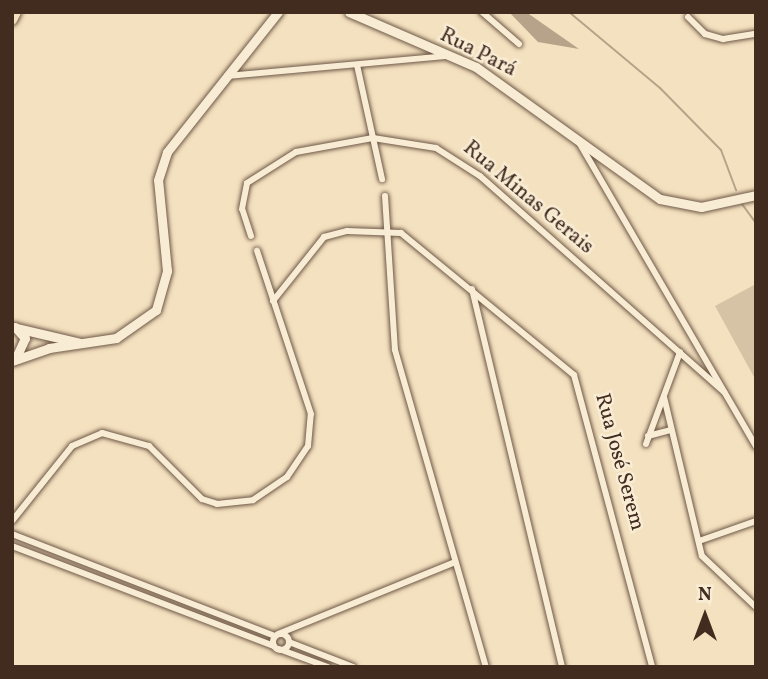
<!DOCTYPE html>
<meta charset="utf-8">
<style>
body{margin:0}
#map{position:relative;width:768px;height:679px;overflow:hidden;background:#f4e1bf;font-family:Vollkorn,serif}
div>[style]{position:absolute}
[style*='--x']{left:calc(var(--x)*1px);top:calc(var(--y)*1px);width:calc(var(--w)*1px);rotate:calc(var(--a)*1deg)}
.green>*{inset:0;background:#d6c2a4}
.water>*{inset:0;background:#b7a389}
.stream>*{height:2px;margin:-1px;padding:0 1px;transform-origin:1px;border-radius:1px;background:#b7a389}
.roads{filter:drop-shadow(0 0 2px #6e5847) drop-shadow(0 0 2px #6e5847)}
.street>*{height:6px;margin:-3px;padding:0 3px;transform-origin:3px;border-radius:3px;background:#f8ecd5}
.street>.ring{margin:-3px;padding:0;box-sizing:content-box;background:none;border:6px solid #f8ecd5;border-radius:50%}
.secondary>*{height:9px;margin:-4.5px;padding:0 4.5px;transform-origin:4.5px;border-radius:4.5px;background:#f8ecd5}
.primary>*{height:10px;margin:-5px;padding:0 5px;transform-origin:5px;border-radius:5px;background:#f4e1bf}
span{translate:-50% -50%;white-space:nowrap;text-align:center;line-height:1.15;-webkit-text-stroke:5px #f8ecd5;paint-order:stroke}
.street-label{font-size:21px;color:#422b1f}
.frame{position:absolute;inset:0;border:14px solid #422b1f;pointer-events:none}
.north{position:absolute;left:670px;top:581px;width:70px;height:70px;-webkit-text-stroke:5px #f8ecd5;paint-order:stroke;rotate:0deg;font-size:19px;font-weight:700;line-height:28px;text-align:center;color:#422b1f}
.north::after{content:'';display:block;margin:auto;width:24px;height:32px;background:#422b1f;clip-path:polygon(50% 0,100% 100%,50% 72%,0 100%)}
</style>
<div id="map">
<div class="green">
<div style="clip-path:polygon(756px 284px,756px 376px,754px 377px,715px 306px)"></div>
</div>
<div class="water">
<div style="clip-path:polygon(509px 12px,526px 12px,579px 49px,538px 42px)"></div>
</div>
<div class="stream">
<div style="--x:569;--y:12;--w:119;--a:39.9"></div>
<div style="--x:660;--y:88;--w:87;--a:45.5"></div>
<div style="--x:721;--y:150;--w:43;--a:69.4"></div>
<div style="--x:742;--y:204;--w:24;--a:54"></div>
</div>
<div class="roads">
<div class="street">
<div style="--x:482;--y:12;--w:49;--a:40.9"></div>
<div style="--x:688;--y:17;--w:24;--a:45"></div>
<div style="--x:705;--y:34;--w:19;--a:16"></div>
<div style="--x:723;--y:39;--w:33;--a:-9"></div>
<div style="--x:357;--y:65;--w:117;--a:77.6"></div>
<div style="--x:227;--y:76;--w:222;--a:-5.2"></div>
<div style="--x:580;--y:144;--w:350;--a:59.8"></div>
<div style="--x:385;--y:196;--w:154;--a:86.3"></div>
<div style="--x:395;--y:350;--w:330;--a:74"></div>
<div style="--x:251;--y:236;--w:28;--a:-108"></div>
<div style="--x:242;--y:209;--w:26;--a:-79"></div>
<div style="--x:247;--y:183;--w:58;--a:-32.3"></div>
<div style="--x:296;--y:152;--w:78;--a:-10.3"></div>
<div style="--x:373;--y:138;--w:64;--a:9"></div>
<div style="--x:436;--y:148;--w:52;--a:32.5"></div>
<div style="--x:480;--y:176;--w:326;--a:41.5"></div>
<div style="--x:472;--y:289;--w:389;--a:76.6"></div>
<div style="--x:273;--y:301;--w:82;--a:-51.4"></div>
<div style="--x:324;--y:237;--w:24;--a:-15"></div>
<div style="--x:347;--y:231;--w:54;--a:2.1"></div>
<div style="--x:401;--y:233;--w:224;--a:39.4"></div>
<div style="--x:574;--y:375;--w:302;--a:75"></div>
<div style="--x:664;--y:397;--w:163;--a:76.6"></div>
<div style="--x:702;--y:556;--w:74;--a:43.4"></div>
<div style="--x:648;--y:436;--w:24;--a:-15"></div>
<div style="--x:646;--y:444;--w:98;--a:-69.7"></div>
<div style="--x:12;--y:521;--w:96;--a:-51.3"></div>
<div style="--x:72;--y:446;--w:33;--a:-23"></div>
<div style="--x:102;--y:433;--w:49;--a:15.5"></div>
<div style="--x:149;--y:446;--w:75;--a:45"></div>
<div style="--x:202;--y:499;--w:16;--a:18"></div>
<div style="--x:217;--y:504;--w:36;--a:-6"></div>
<div style="--x:253;--y:500;--w:41;--a:-34.1"></div>
<div style="--x:287;--y:477;--w:37;--a:-56"></div>
<div style="--x:308;--y:446;--w:32;--a:-85"></div>
<div style="--x:311;--y:414;--w:172;--a:-108.3"></div>
<div style="--x:12;--y:534;--w:282;--a:21.2"></div>
<div style="--x:699;--y:541;--w:60;--a:-19.3"></div>
<div style="--x:12;--y:546;--w:280;--a:20.9"></div>
<div class="ring" style="left:273px;top:634px;width:10px;height:10px"></div>
<div style="--x:278;--y:634;--w:191;--a:-22.1"></div>
<div style="--x:289;--y:642;--w:69;--a:21.3"></div>
<div style="--x:279;--y:649;--w:52;--a:20.2"></div>
</div>
<div class="secondary">
<div style="--x:349;--y:12;--w:138;--a:23.4"></div>
<div style="--x:476;--y:67;--w:226;--a:35.7"></div>
<div style="--x:660;--y:199;--w:42;--a:11"></div>
<div style="--x:701;--y:207;--w:56;--a:-12.3"></div>
<div style="--x:12;--y:327;--w:71;--a:13.1"></div>
<div style="--x:15;--y:327;--w:15;--a:48"></div>
<div style="--x:25;--y:338;--w:21;--a:115"></div>
<div style="--x:12;--y:361;--w:39;--a:-19"></div>
<div style="--x:49;--y:348;--w:68;--a:-8.5"></div>
<div style="--x:116;--y:338;--w:49;--a:-35"></div>
<div style="--x:156;--y:310;--w:41;--a:-74.2"></div>
<div style="--x:167;--y:271;--w:91;--a:-95.6"></div>
<div style="--x:158;--y:180;--w:29;--a:-72"></div>
<div style="--x:167;--y:152;--w:179;--a:-51.6"></div>
</div>
<div class="primary">
<div style="--x:12;--y:20;--w:9;--a:-63"></div>
</div>
</div>
<div class="street-label">
<span style="left:478px;top:53px;rotate:27deg">Rua Pará</span>
<span style="left:528px;top:198px;rotate:40deg">Rua Minas Gerais</span>
<span style="left:619px;top:462px;rotate:75deg">Rua José Serem</span>
</div>
<div class="frame"></div>
<div class="north">N</div>
</div>
